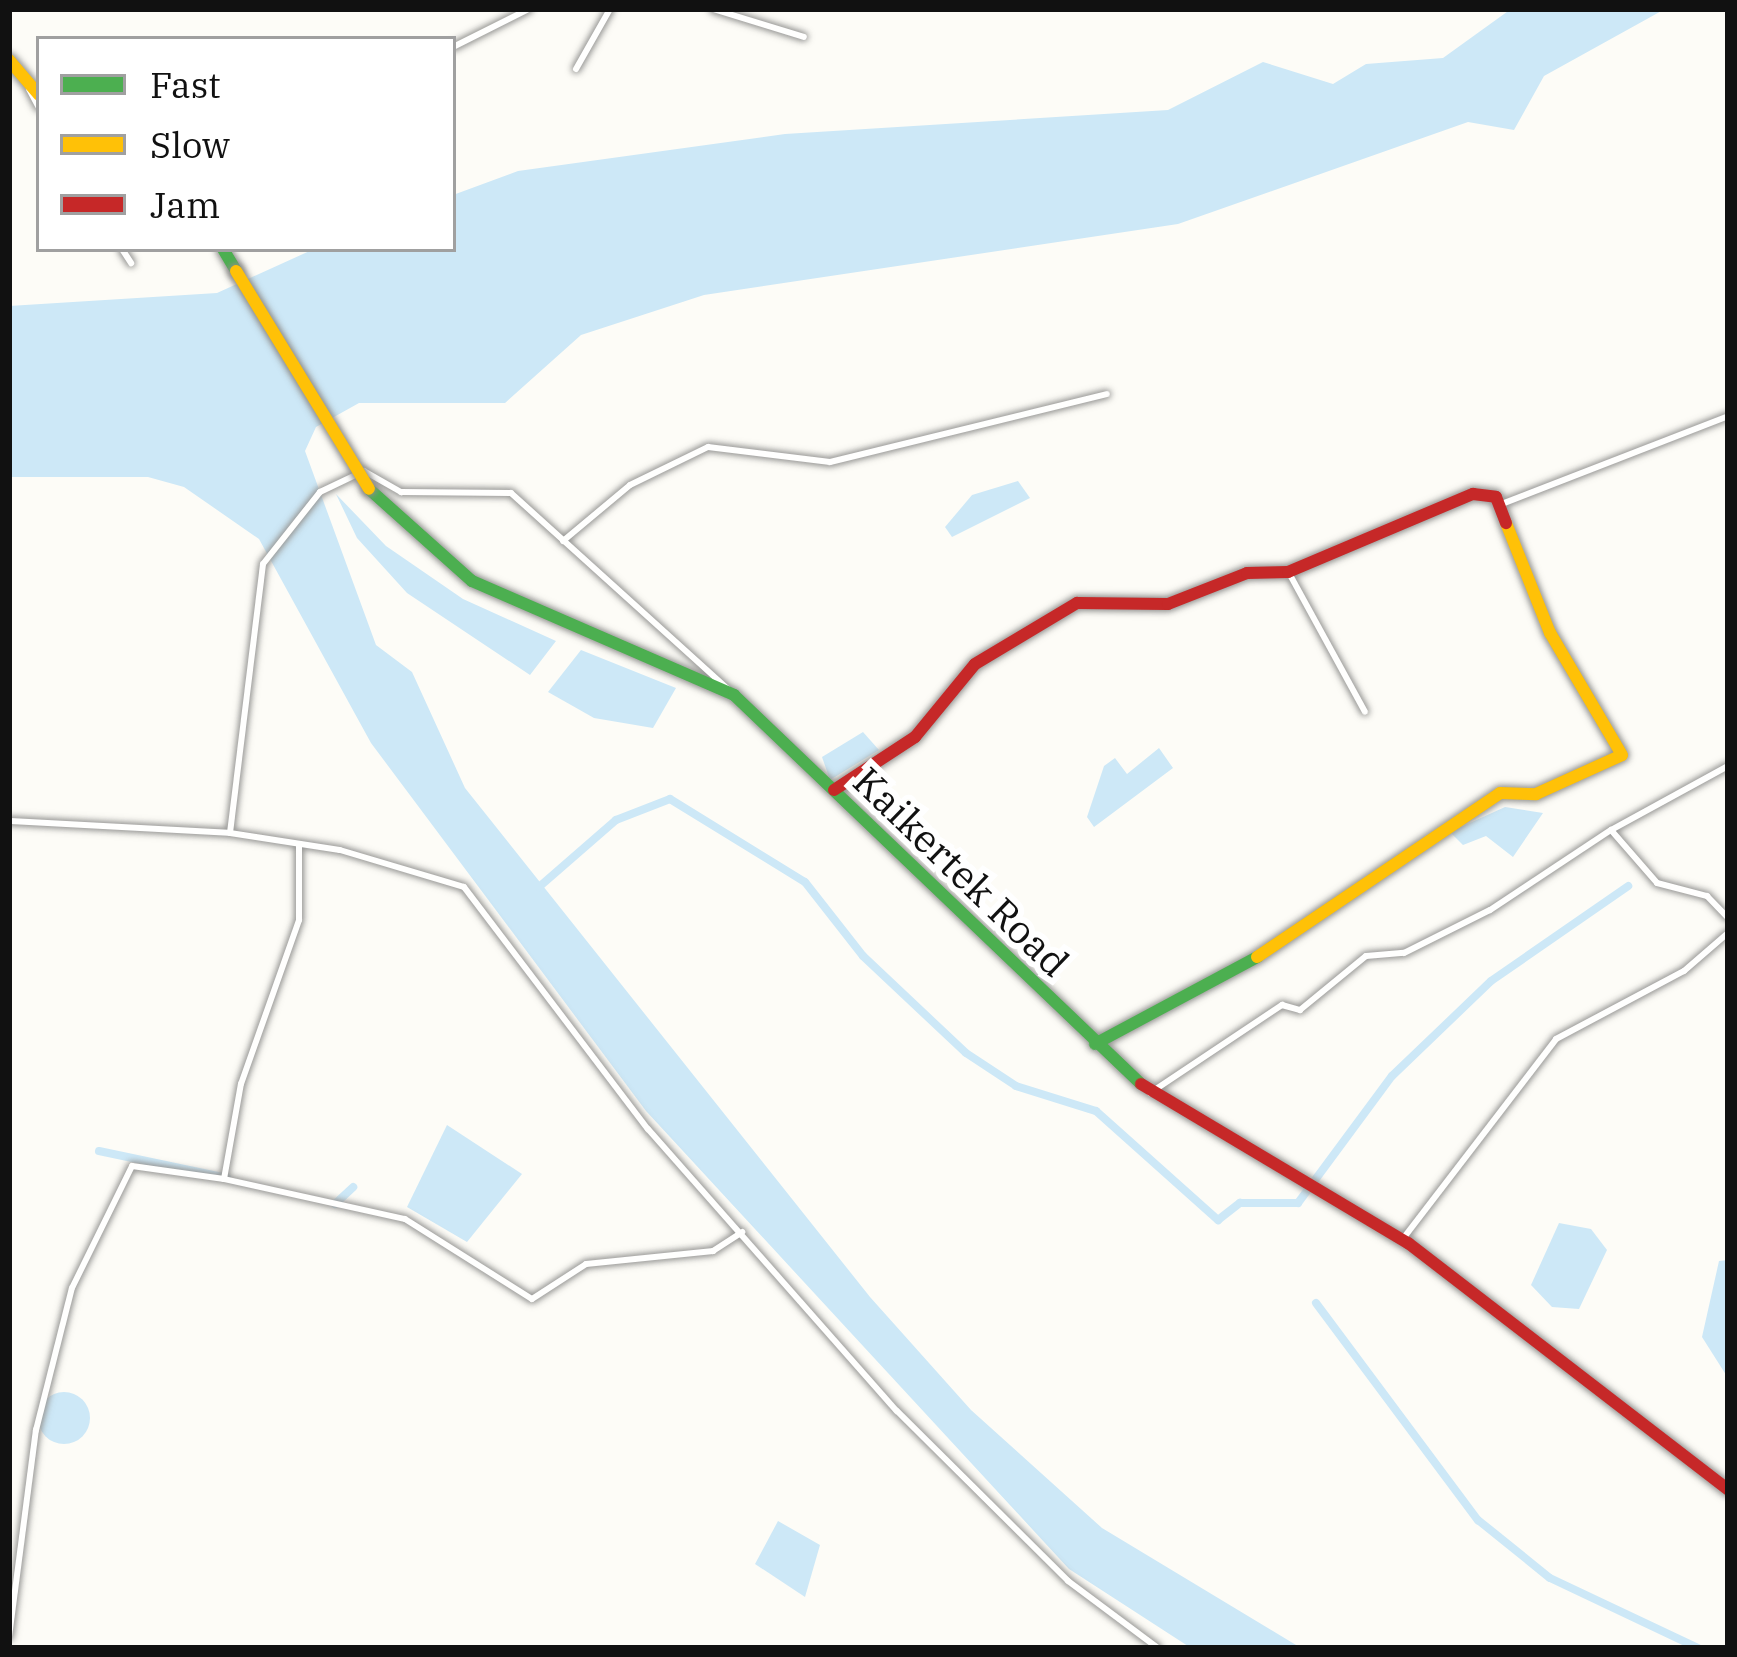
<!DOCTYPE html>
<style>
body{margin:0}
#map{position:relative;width:1737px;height:1657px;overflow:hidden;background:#fdfcf7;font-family:"IBM Plex Serif",serif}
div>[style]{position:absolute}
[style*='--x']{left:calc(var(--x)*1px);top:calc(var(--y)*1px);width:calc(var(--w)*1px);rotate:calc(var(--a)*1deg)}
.water>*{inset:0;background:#cde8f7}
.round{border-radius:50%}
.canal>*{height:8px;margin:-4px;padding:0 4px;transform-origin:4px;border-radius:4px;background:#cde8f7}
.roads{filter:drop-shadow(0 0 3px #979795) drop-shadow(0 0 3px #979795)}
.street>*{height:6px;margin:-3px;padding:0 3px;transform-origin:3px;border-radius:3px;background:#fffffe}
.fast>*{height:12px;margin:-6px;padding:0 6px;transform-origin:6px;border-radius:6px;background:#4caf50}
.slow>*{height:12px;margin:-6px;padding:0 6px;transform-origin:6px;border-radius:6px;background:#ffc107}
.jam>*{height:12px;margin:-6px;padding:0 6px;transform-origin:6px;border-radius:6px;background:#c62828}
.bridges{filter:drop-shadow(0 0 3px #8e8d8b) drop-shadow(0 0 3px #8e8d8b)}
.slow-bridge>*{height:12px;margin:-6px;padding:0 6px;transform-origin:6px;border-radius:6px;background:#ffc107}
span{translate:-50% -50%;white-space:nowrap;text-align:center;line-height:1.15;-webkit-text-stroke:12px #fff;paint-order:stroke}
.street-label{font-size:39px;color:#111}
.frame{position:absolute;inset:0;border:12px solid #111;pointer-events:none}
.legend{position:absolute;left:36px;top:36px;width:420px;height:216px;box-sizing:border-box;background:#fff;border:3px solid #a0a0a0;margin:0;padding:15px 21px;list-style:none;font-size:36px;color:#111}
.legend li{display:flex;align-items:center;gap:24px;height:60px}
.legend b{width:60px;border:3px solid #a0a0a0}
</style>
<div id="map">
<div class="water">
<div style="clip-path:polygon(1511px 9px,1665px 9px,1544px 76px,1514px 130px,1468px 122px,1178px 224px,704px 295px,581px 335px,505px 403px,359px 403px,316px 427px,305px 451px,376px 645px,412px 672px,465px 788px,870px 1297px,971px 1410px,1102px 1528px,1301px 1648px,1191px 1648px,1069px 1569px,646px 1111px,371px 743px,259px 539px,184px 487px,148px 477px,9px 477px,9px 306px,217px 293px,314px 249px,453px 249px,453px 195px,518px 171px,785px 134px,1168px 110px,1263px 62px,1333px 84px,1366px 64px,1443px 58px)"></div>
<div style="clip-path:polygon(1018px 481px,1030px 498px,952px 537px,945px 527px,972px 495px)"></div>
<div style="clip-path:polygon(336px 494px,386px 546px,463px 599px,556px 641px,530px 675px,407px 593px,357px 538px)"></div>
<div style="clip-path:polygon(581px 650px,676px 688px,653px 728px,594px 718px,548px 692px)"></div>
<div style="clip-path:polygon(863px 732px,879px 750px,830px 780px,822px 757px)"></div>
<div style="clip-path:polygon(1159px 748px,1173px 768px,1094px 827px,1087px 817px,1104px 766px,1115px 758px,1127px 774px)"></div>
<div style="clip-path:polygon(1505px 807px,1543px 813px,1513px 857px,1486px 836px,1463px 845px,1450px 832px)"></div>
<div style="clip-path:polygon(447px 1125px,522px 1174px,467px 1242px,407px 1207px)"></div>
<div style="clip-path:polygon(1559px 1223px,1591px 1229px,1607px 1250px,1579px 1309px,1552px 1307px,1531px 1285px)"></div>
<div style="clip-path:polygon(1728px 1260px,1728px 1378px,1702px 1337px,1719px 1261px)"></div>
<div class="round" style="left:38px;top:1392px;width:52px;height:52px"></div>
<div style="clip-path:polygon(778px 1521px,820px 1545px,805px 1597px,755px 1564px)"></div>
</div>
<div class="canal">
<div style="--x:539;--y:887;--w:102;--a:-41"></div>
<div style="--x:616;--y:820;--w:58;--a:-21.3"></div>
<div style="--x:670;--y:799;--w:158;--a:31.6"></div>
<div style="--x:805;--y:882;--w:94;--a:51.9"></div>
<div style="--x:863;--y:956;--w:141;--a:43.3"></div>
<div style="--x:966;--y:1053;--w:60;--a:33.4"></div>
<div style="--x:1016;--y:1086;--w:84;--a:17.4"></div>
<div style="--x:1096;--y:1111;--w:164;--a:41.8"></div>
<div style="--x:1218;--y:1220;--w:28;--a:-38"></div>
<div style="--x:1240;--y:1203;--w:58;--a:0"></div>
<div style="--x:1298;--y:1203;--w:158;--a:-53.5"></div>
<div style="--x:1392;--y:1076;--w:137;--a:-43.8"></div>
<div style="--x:1491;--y:981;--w:167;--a:-34.7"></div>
<div style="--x:99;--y:1151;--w:131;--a:11.9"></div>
<div style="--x:335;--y:1204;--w:25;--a:-43"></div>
<div style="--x:1316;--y:1303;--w:271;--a:53.3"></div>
<div style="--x:1478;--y:1520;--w:92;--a:38.9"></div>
<div style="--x:1550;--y:1578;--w:164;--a:25.3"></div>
</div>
<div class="roads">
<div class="street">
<div style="--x:713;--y:9;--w:95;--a:17.1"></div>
<div style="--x:453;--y:47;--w:85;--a:-26.6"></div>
<div style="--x:576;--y:69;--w:69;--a:-60.5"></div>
<div style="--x:29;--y:89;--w:21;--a:62"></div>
<div style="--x:122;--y:249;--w:17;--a:57"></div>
<div style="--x:1499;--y:505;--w:246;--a:-21.2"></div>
<div style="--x:563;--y:541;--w:87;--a:-39.9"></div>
<div style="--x:630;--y:485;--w:87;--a:-26"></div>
<div style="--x:708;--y:447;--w:123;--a:7"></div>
<div style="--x:830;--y:462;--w:285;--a:-13.8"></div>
<div style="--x:1289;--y:573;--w:158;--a:61.3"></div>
<div style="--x:1728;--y:766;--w:133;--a:151.3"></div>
<div style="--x:1611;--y:830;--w:70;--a:49"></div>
<div style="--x:1657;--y:883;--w:52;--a:14.6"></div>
<div style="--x:1707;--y:896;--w:30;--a:46"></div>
<div style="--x:9;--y:821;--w:221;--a:3.1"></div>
<div style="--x:230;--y:833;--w:271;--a:-83"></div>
<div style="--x:263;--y:564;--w:92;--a:-51.6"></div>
<div style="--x:320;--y:492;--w:49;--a:-25.5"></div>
<div style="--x:364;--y:471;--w:43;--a:29.6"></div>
<div style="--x:401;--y:492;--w:110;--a:0.5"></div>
<div style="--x:511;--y:493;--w:297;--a:42.1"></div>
<div style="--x:230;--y:833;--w:111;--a:8.8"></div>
<div style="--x:340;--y:850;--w:129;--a:16.6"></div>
<div style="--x:464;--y:887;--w:304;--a:52.8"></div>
<div style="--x:648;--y:1129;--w:376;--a:48.6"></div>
<div style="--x:897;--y:1411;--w:241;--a:44.8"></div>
<div style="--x:1068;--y:1581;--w:112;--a:36.7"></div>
<div style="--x:1150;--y:1093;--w:159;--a:-33.7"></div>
<div style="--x:1282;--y:1005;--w:19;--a:16"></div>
<div style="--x:1300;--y:1010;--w:85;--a:-39.3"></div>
<div style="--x:1366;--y:956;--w:38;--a:-5"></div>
<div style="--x:1404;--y:953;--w:96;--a:-26.6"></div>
<div style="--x:1490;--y:910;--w:145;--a:-33.5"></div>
<div style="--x:224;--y:1179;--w:185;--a:12.5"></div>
<div style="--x:405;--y:1219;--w:150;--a:32.2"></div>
<div style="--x:532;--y:1299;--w:64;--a:-32.9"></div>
<div style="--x:586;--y:1264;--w:128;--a:-5.8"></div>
<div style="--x:713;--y:1251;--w:35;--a:-33"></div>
<div style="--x:1402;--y:1240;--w:253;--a:-52.5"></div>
<div style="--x:1556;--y:1039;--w:145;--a:-28"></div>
<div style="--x:1684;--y:971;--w:58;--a:-40.8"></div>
<div style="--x:9;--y:1637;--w:209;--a:-82.6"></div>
<div style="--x:36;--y:1430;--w:146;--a:-75.8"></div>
<div style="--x:72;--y:1288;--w:136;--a:-63.8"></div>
<div style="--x:132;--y:1166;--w:93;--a:8"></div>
<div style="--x:224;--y:1179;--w:97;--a:-79.9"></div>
<div style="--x:241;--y:1084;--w:174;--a:-70.5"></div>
<div style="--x:299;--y:920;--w:76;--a:-90"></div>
</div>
<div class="fast">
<div style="--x:223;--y:249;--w:26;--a:59"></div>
<div style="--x:369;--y:489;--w:138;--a:41.8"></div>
<div style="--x:472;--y:581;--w:286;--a:23.5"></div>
<div style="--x:734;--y:695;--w:563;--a:43.7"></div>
<div style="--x:1095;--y:1044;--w:184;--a:-28.2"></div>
</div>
<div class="slow">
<div style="--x:9;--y:60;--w:46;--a:49.4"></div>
<div style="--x:1257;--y:957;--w:293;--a:-34"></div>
<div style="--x:1500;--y:793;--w:36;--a:2"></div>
<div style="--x:1536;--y:794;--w:94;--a:-24.4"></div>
<div style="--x:1622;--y:755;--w:142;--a:-120.5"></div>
<div style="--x:1550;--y:633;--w:118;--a:-111.8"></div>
</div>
<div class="jam">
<div style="--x:834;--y:790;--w:97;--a:-33.2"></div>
<div style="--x:915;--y:737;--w:94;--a:-50.6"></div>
<div style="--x:975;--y:664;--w:119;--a:-30.9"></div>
<div style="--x:1077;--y:603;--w:91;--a:0.6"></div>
<div style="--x:1168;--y:604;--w:85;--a:-21.4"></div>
<div style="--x:1247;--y:573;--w:41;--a:-1.4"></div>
<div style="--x:1288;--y:572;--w:201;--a:-22.9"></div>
<div style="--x:1473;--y:494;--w:23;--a:7"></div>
<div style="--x:1496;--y:497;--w:28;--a:69"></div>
<div style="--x:1141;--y:1084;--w:311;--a:30.8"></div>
<div style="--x:1408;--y:1243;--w:404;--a:37.6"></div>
</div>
</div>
<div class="bridges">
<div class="slow-bridge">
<div style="--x:236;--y:271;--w:255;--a:58.6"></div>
</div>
</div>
<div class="street-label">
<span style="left:961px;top:872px;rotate:44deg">Kaikertek Road</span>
</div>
<div class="frame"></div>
<ul class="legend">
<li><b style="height:15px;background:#4caf50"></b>Fast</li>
<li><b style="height:15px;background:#ffc107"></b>Slow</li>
<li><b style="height:15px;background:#c62828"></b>Jam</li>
</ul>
</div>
